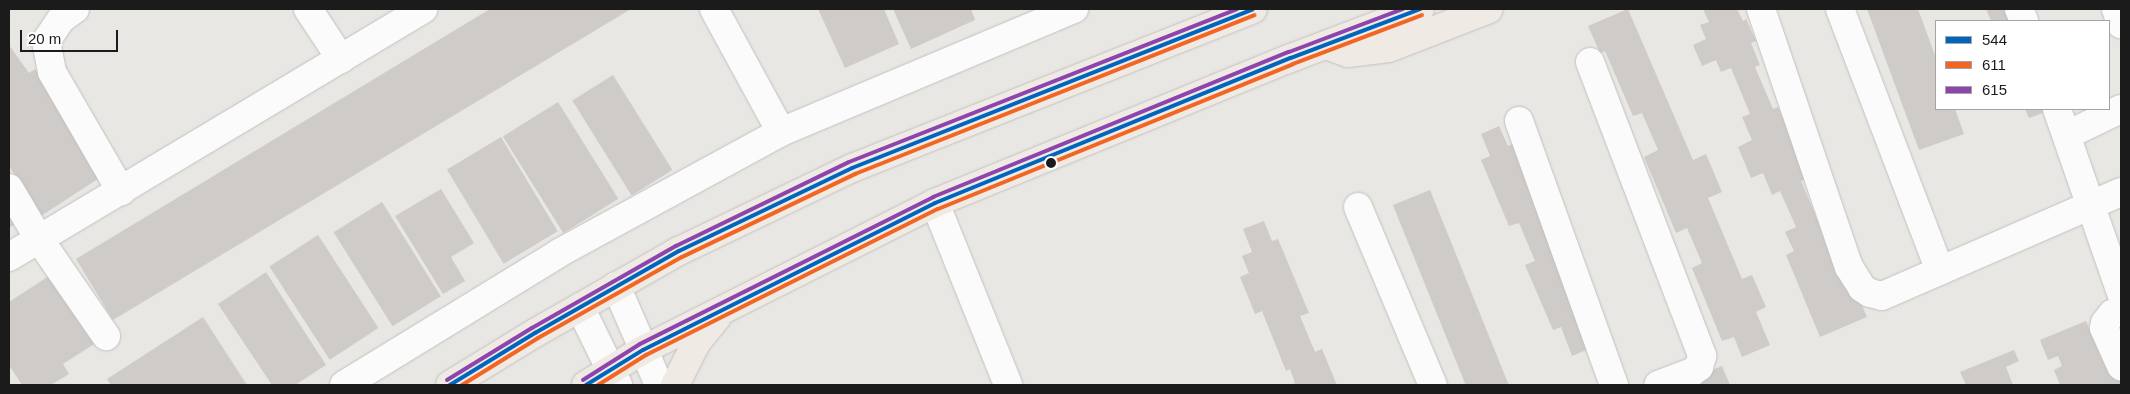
<!DOCTYPE html>
<style>
body{margin:0}
#map{position:relative;width:2130px;height:394px;overflow:hidden;background:#e9e7e4;font-family:Arial,sans-serif}
div>[style]{position:absolute}
[style*='--x']{left:calc(var(--x)*1px);top:calc(var(--y)*1px);width:calc(var(--w)*1px);rotate:calc(var(--a)*1deg)}
.building>*{inset:0;background:#cecbc8;transform-origin:0 0}
.roads{filter:drop-shadow(0 0 1px #c2c1c0) drop-shadow(0 0 1px #c2c1c0)}
.minor>*{height:28px;margin:-14px;padding:0 14px;transform-origin:14px;border-radius:14px;background:#fcfbfb}
.major>*{height:28px;margin:-14px;padding:0 14px;transform-origin:14px;border-radius:14px;background:#efeae3}
.bus-1>*{height:4px;margin:-2px;padding:0 2px;transform-origin:2px;border-radius:2px;background:#0065bd}
.bus-2>*{height:4px;margin:-2px;padding:0 2px;transform-origin:2px;border-radius:2px;background:#f26522}
.bus-3>*{height:4px;margin:-2px;padding:0 2px;transform-origin:2px;border-radius:2px;background:#8e44ad}
.dots>*{width:14px;height:14px;translate:-50% -50%;box-sizing:border-box;border:2px solid #fff;border-radius:50%}
span{translate:-50% -50%;white-space:nowrap;text-align:center;line-height:1.15;-webkit-text-stroke:5px #fff;paint-order:stroke}
.frame{position:absolute;inset:0;border:10px solid #1b1b1b;pointer-events:none}
.legend{position:absolute;left:1935px;top:20px;width:175px;height:90px;box-sizing:border-box;background:#fff;border:1px solid #a4a4a4;margin:0;padding:6px 9px;list-style:none;font-size:15px;color:#1b1b1b}
.legend li{display:flex;align-items:center;gap:10px;height:25px}
.legend b{width:25px;border:1px solid #a4a4a4}
.scale{position:absolute;left:20px;top:30px;width:98px;height:22px;box-sizing:border-box;border:2px solid #1b1b1b;border-top:0;padding-left:6px;font-size:15px;line-height:18px;white-space:nowrap;color:#1b1b1b;-webkit-text-stroke:4px #fff;paint-order:stroke}
</style>
<div id="map">
<div class="building">
<div style="clip-path:polygon(490px 9px,631px 9px,113px 320px,76px 259px)"></div>
<div style="clip-path:polygon(818px 9px,884px 9px,899px 44px,845px 68px)"></div>
<div style="clip-path:polygon(893px 9px,971px 9px,975px 20px,911px 49px)"></div>
<div style="clip-path:polygon(1628px 9px,1693px 160px,1706px 154px,1722px 192px,1708px 198px,1742px 279px,1752px 275px,1766px 307px,1756px 312px,1770px 345px,1742px 357px,1734px 337px,1722px 341px,1692px 268px,1702px 263px,1687px 228px,1676px 233px,1644px 157px,1658px 150px,1642px 113px,1633px 116px,1605px 51px,1600px 53px,1588px 26px)"></div>
<div style="clip-path:polygon(1703px 9px,1737px 9px,1743px 21px,1746px 19px,1756px 41px,1751px 43px,1760px 65px,1755px 67px,1773px 109px,1778px 107px,1808px 178px,1801px 181px,1818px 221px,1825px 218px,1867px 317px,1820px 337px,1786px 255px,1794px 251px,1785px 232px,1796px 227px,1780px 191px,1772px 195px,1763px 173px,1751px 178px,1738px 147px,1752px 140px,1742px 117px,1750px 114px,1731px 68px,1721px 72px,1716px 60px,1702px 66px,1693px 45px,1706px 39px,1700px 25px,1709px 22px)"></div>
<div style="clip-path:polygon(1867px 9px,1918px 9px,1936px 58px,1936px 109px,1955px 109px,1964px 134px,1919px 150px)"></div>
<div style="clip-path:polygon(1986px 9px,2008px 9px,2018px 21px,1991px 21px)"></div>
<div style="clip-path:polygon(9px 45px,29px 73px,35px 69px,104px 175px,41px 216px,9px 166px)"></div>
<div style="left:613px;top:75px;width:112px;height:48px;rotate:58deg"></div>
<div style="left:558px;top:102px;width:114px;height:65px;rotate:58deg"></div>
<div style="clip-path:polygon(2025px 109px,2053px 109px,2029px 118px)"></div>
<div style="clip-path:polygon(1499px 126px,1508px 146px,1516px 142px,1546px 211px,1538px 215px,1596px 346px,1572px 356px,1561px 327px,1553px 330px,1525px 265px,1535px 261px,1519px 223px,1509px 226px,1481px 160px,1490px 156px,1481px 134px)"></div>
<div style="left:501px;top:137px;width:110px;height:63px;rotate:59deg"></div>
<div style="clip-path:polygon(441px 189px,474px 243px,451px 257px,465px 281px,443px 294px,395px 216px)"></div>
<div style="left:1430px;top:190px;width:210px;height:40px;rotate:68deg"></div>
<div style="left:382px;top:202px;width:111px;height:57px;rotate:58deg"></div>
<div style="clip-path:polygon(9px 205px,20px 221px,9px 228px)"></div>
<div style="clip-path:polygon(1264px 221px,1272px 241px,1278px 239px,1309px 313px,1300px 316px,1315px 352px,1322px 349px,1337px 385px,1290px 385px,1295px 383px,1290px 369px,1286px 371px,1262px 311px,1255px 314px,1240px 277px,1249px 273px,1242px 256px,1252px 252px,1243px 229px)"></div>
<div style="left:318px;top:235px;width:111px;height:58px;rotate:57deg"></div>
<div style="clip-path:polygon(55px 272px,99px 341px,63px 364px,69px 374px,51px 385px,22px 385px,9px 365px,9px 302px)"></div>
<div style="clip-path:polygon(266px 272px,326px 365px,295px 385px,272px 385px,218px 304px)"></div>
<div style="clip-path:polygon(203px 317px,247px 385px,111px 385px,107px 379px)"></div>
<div style="clip-path:polygon(2086px 321px,2106px 368px,2114px 364px,2121px 385px,2060px 385px,2054px 370px,2062px 366px,2058px 356px,2048px 360px,2040px 340px)"></div>
<div style="clip-path:polygon(2014px 350px,2019px 361px,2006px 367px,2013px 385px,1966px 385px,1960px 372px)"></div>
<div style="clip-path:polygon(1722px 366px,1730px 385px,1676px 385px)"></div>
</div>
<div class="roads">
<div class="minor">
<div style="--x:75;--y:9;--w:17;--a:144"></div>
<div style="--x:61;--y:19;--w:27;--a:124"></div>
<div style="--x:46;--y:41;--w:32;--a:79"></div>
<div style="--x:52;--y:72;--w:138;--a:59.9"></div>
<div style="--x:308;--y:9;--w:60;--a:56.6"></div>
<div style="--x:714;--y:9;--w:140;--a:61.4"></div>
<div style="--x:1761;--y:9;--w:273;--a:71.2"></div>
<div style="--x:1849;--y:267;--w:25;--a:58"></div>
<div style="--x:1862;--y:288;--w:9;--a:32"></div>
<div style="--x:1870;--y:293;--w:12;--a:14"></div>
<div style="--x:1882;--y:296;--w:261;--a:-23.5"></div>
<div style="--x:1840;--y:9;--w:280;--a:69.1"></div>
<div style="--x:2019;--y:9;--w:13;--a:67"></div>
<div style="--x:2116;--y:9;--w:16;--a:72"></div>
<div style="--x:1590;--y:62;--w:315;--a:69.1"></div>
<div style="--x:1702;--y:356;--w:11;--a:105"></div>
<div style="--x:1699;--y:367;--w:9;--a:144"></div>
<div style="--x:1692;--y:372;--w:36;--a:159"></div>
<div style="--x:2057;--y:109;--w:195;--a:70.8"></div>
<div style="--x:1519;--y:121;--w:281;--a:70.2"></div>
<div style="--x:2067;--y:135;--w:60;--a:-25.7"></div>
<div style="--x:9;--y:188;--w:59;--a:59.5"></div>
<div style="--x:39;--y:239;--w:118;--a:55.4"></div>
<div style="--x:935;--y:203;--w:196;--a:68.1"></div>
<div style="--x:1358;--y:207;--w:193;--a:67.2"></div>
<div style="--x:9;--y:257;--w:483;--a:-30.9"></div>
<div style="--x:616;--y:286;--w:108;--a:66.5"></div>
<div style="--x:580;--y:307;--w:87;--a:64"></div>
<div style="--x:2121;--y:311;--w:9;--a:162"></div>
<div style="--x:2112;--y:314;--w:11;--a:128"></div>
<div style="--x:2105;--y:323;--w:5;--a:101"></div>
<div style="--x:2104;--y:328;--w:42;--a:65.9"></div>
<div style="--x:344;--y:385;--w:252;--a:-31.5"></div>
<div style="--x:559;--y:253;--w:253;--a:-28.6"></div>
<div style="--x:781;--y:132;--w:318;--a:-22.8"></div>
</div>
<div class="major">
<div style="--x:1326;--y:45;--w:23;--a:20"></div>
<div style="--x:1348;--y:53;--w:41;--a:-7"></div>
<div style="--x:1389;--y:48;--w:107;--a:-21.3"></div>
<div style="--x:450;--y:385;--w:100;--a:-31.5"></div>
<div style="--x:535;--y:333;--w:166;--a:-29.7"></div>
<div style="--x:679;--y:251;--w:192;--a:-25.6"></div>
<div style="--x:852;--y:168;--w:431;--a:-21.6"></div>
<div style="--x:586;--y:385;--w:67;--a:-31.6"></div>
<div style="--x:643;--y:350;--w:327;--a:-26.7"></div>
<div style="--x:935;--y:203;--w:384;--a:-22.2"></div>
<div style="--x:1291;--y:58;--w:138;--a:-20.8"></div>
<div style="--x:675;--y:385;--w:47;--a:-63.4"></div>
<div style="--x:696;--y:343;--w:33;--a:-51"></div>
</div>
</div>
<div class="bus-1">
<div style="--x:450;--y:385;--w:100;--a:-31.5"></div>
<div style="--x:535;--y:333;--w:166;--a:-29.7"></div>
<div style="--x:679;--y:251;--w:192;--a:-25.6"></div>
<div style="--x:852;--y:168;--w:431;--a:-21.6"></div>
<div style="--x:586;--y:385;--w:67;--a:-31.6"></div>
<div style="--x:643;--y:350;--w:327;--a:-26.7"></div>
<div style="--x:935;--y:203;--w:384;--a:-22.2"></div>
<div style="--x:1291;--y:58;--w:138;--a:-20.8"></div>
</div>
<div class="bus-2">
<div style="--x:462;--y:385;--w:89;--a:-31.7"></div>
<div style="--x:538;--y:338;--w:165;--a:-29.4"></div>
<div style="--x:682;--y:257;--w:192;--a:-25.6"></div>
<div style="--x:855;--y:174;--w:430;--a:-21.7"></div>
<div style="--x:598;--y:385;--w:57;--a:-32"></div>
<div style="--x:646;--y:355;--w:326;--a:-26.6"></div>
<div style="--x:938;--y:209;--w:383;--a:-22.2"></div>
<div style="--x:1293;--y:64;--w:138;--a:-20.8"></div>
</div>
<div class="bus-3">
<div style="--x:447;--y:380;--w:100;--a:-31.5"></div>
<div style="--x:532;--y:328;--w:166;--a:-29.7"></div>
<div style="--x:676;--y:246;--w:192;--a:-25.9"></div>
<div style="--x:849;--y:162;--w:417;--a:-21.5"></div>
<div style="--x:583;--y:380;--w:67;--a:-32.3"></div>
<div style="--x:640;--y:344;--w:328;--a:-26.6"></div>
<div style="--x:933;--y:197;--w:384;--a:-22.2"></div>
<div style="--x:1289;--y:52;--w:122;--a:-20.7"></div>
</div>
<div class="dots">
<div style="left:1051px;top:163px;background:#1b1b1b"></div>
</div>
<div class="frame"></div>
<ul class="legend">
<li><b style="height:6px;background:#0065bd"></b>544</li>
<li><b style="height:6px;background:#f26522"></b>611</li>
<li><b style="height:6px;background:#8e44ad"></b>615</li>
</ul>
<div class="scale">20 m</div>
</div>
